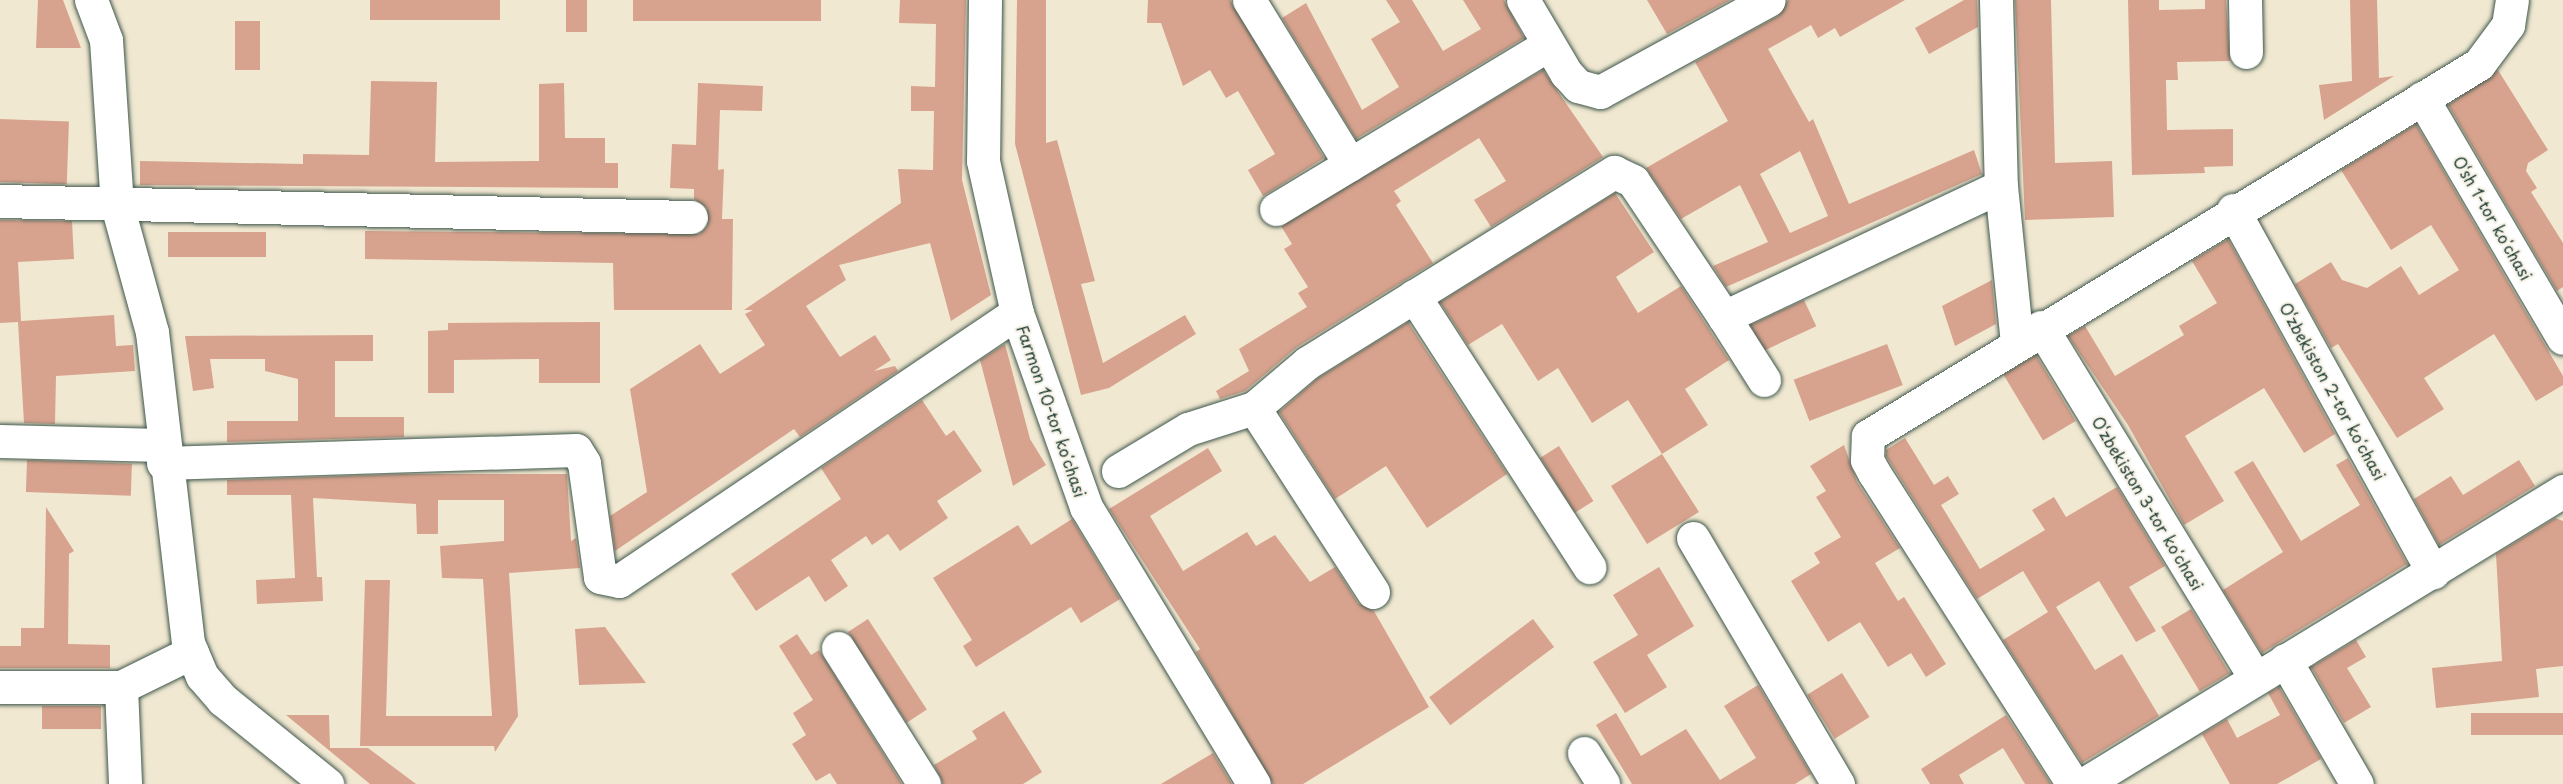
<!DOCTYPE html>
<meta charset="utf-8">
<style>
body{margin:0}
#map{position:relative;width:2563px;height:784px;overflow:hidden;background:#f1e8d1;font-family:"Playpen Sans",sans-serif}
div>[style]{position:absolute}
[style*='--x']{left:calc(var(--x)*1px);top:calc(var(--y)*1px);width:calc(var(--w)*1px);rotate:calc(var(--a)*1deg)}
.building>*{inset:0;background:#d8a38e;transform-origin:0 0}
.roads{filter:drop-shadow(0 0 2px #3e574c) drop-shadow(0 0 2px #3e574c)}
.minor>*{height:33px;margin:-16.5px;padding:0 16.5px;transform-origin:16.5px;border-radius:16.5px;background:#fff}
span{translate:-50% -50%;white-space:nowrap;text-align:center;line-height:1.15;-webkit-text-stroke:4.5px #f7f3e8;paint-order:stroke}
.street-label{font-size:16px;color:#1f3d34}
</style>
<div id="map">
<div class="building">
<div style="clip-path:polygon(38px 0,63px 0,81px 48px,36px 48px)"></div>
<div style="left:370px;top:0;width:130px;height:20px"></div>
<div style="left:566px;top:0;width:21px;height:32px"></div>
<div style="left:633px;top:0;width:188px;height:21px"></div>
<div style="clip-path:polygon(900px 0,966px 0,962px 180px,991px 295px,951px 321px,930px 243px,839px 265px,846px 280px,806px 306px,840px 357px,875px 335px,891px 360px,874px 371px,895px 366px,898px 371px,800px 437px,794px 429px,615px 551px,610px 516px,647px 492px,630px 389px,700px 344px,720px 374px,765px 345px,745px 314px,753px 310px,744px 310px,901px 203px,898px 169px,933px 170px,934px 111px,911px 111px,911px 86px,935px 87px,936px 24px,899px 23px)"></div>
<div style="clip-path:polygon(1017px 0,1046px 0,1046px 143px,1057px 140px,1095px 281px,1081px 284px,1103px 363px,1185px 315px,1196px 334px,1109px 388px,1081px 395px,1015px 144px)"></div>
<div style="clip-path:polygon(1148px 0,1230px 0,1324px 158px,1263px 196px,1248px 170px,1275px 154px,1238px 91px,1226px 98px,1210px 70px,1183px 86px,1161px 23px,1147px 23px)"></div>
<div style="clip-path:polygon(1386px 0,1412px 0,1443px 51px,1481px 29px,1463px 0,1504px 0,1524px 38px,1356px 139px,1282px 18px,1306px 3px,1362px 110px,1399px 87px,1371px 39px,1400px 22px)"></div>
<div style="clip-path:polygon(1647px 0,1730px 0,1667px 34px)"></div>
<div style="clip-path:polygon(evenodd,1788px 0,1905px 0,1840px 37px,1835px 28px,1818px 38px,1811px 25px,1768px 49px,1809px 122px,1813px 119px,1849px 204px,1974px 150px,1982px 174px,1726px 287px,1713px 266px,1768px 242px,1740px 185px,1681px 219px,1646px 168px,1728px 121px,1695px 62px,1778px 16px,1788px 0,1800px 151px,1828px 216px,1790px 233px,1760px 174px,1800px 151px)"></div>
<div style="clip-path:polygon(1964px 0,1977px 0,1978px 27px,1929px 54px,1915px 28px)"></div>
<div style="clip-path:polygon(2015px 0,2051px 0,2055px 163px,2112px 161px,2114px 217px,2025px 220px)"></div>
<div style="clip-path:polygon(2128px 0,2159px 0,2159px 10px,2205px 9px,2205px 0,2226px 0,2230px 61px,2177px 62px,2178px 80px,2166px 80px,2167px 130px,2233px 129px,2233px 166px,2204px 167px,2205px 173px,2132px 175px)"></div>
<div style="clip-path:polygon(2350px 0,2377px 0,2379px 78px,2394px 76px,2324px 120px,2319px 85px,2352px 81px)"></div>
<div style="left:235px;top:21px;width:25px;height:49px"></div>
<div style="clip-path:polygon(1543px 70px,1603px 157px,1491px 227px,1474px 200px,1506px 181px,1479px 138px,1394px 191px,1401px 201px,1396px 205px,1433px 263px,1297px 347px,1245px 391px,1220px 399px,1216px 391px,1249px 371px,1239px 349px,1307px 307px,1298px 293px,1308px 287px,1284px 249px,1292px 244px,1281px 226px)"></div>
<div style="clip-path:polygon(2498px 70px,2548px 150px,2528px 163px,2526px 171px,2537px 188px,2531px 192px,2563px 243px,2563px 287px,2557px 291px,2448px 105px)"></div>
<div style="clip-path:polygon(371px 81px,437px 82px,435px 162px,539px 161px,539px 84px,564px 83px,565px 138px,605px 138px,605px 163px,618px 163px,618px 188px,140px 185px,140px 161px,303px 164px,303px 154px,369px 155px)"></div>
<div style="clip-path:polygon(698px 83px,763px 86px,762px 111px,720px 110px,718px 170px,724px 169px,722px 219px,733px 219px,732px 310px,614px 310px,613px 263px,365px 259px,365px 231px,699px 234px,707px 226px,707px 208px,694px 199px,694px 189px,670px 188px,672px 144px,696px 145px)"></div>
<div style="left:0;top:119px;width:69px;height:63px;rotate:2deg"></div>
<div style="clip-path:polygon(2416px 124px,2563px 376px,2563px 385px,2536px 401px,2494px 334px,2424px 378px,2444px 409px,2397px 438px,2338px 344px,2331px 348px,2295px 284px,2331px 262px,2342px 280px,2367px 288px,2401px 266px,2419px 295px,2459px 270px,2431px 225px,2391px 250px,2341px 170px)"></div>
<div style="clip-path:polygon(1615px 193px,1654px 252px,1616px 277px,1638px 313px,1681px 286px,1729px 360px,1685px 389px,1708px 425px,1662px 454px,1699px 512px,1647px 544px,1611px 486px,1662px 454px,1628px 400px,1592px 423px,1558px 368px,1538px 381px,1502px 324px,1468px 345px,1440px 302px)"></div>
<div style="clip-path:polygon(0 220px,72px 221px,74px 259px,18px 262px,21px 321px,114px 315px,116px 346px,133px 345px,135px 371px,56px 376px,55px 424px,24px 423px,18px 322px,0 323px)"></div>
<div style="left:266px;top:232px;width:25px;height:98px;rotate:90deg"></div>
<div style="clip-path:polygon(2228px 239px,2335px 434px,2304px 453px,2264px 388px,2185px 436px,2224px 501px,2184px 525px,2128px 425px,2068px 336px,2085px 326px,2115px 376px,2184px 335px,2179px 326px,2217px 303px,2192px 261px)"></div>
<div style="clip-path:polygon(1992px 280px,1996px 324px,1955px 346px,1942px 306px)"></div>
<div style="left:1804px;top:300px;width:29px;height:59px;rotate:65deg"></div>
<div style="clip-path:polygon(600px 322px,600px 383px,539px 383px,539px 359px,454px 360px,454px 393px,428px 393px,428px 331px,448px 330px,448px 323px)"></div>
<div style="clip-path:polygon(1408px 322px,1507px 474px,1427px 528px,1386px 466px,1335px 499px,1279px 412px,1318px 378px)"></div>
<div style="clip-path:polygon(373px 335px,373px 361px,335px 361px,335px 417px,404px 417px,404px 437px,227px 442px,227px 421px,298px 421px,298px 379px,265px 371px,265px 359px,210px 359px,214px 388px,193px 391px,185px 336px)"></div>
<div style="clip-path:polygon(1005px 344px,1030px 439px,1046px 465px,1013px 486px,980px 360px)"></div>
<div style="left:1887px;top:344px;width:44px;height:100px;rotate:69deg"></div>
<div style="left:2036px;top:355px;width:77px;height:38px;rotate:59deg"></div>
<div style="clip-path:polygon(922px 400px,946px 436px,954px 430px,982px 471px,937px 501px,948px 518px,900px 551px,888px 534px,872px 545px,866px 536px,831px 560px,848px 586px,825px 602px,809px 576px,756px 611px,731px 574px,841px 499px,821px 468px)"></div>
<div style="clip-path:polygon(1905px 438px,1934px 485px,1948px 476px,1959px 494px,1941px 505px,1980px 569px,2045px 530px,2032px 510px,2054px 497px,2066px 517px,2117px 487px,2165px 566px,2129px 587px,2156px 631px,2136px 642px,2099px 581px,2056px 607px,2095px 670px,2122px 654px,2159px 716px,2082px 763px,2003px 640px,2048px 612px,2023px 571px,1977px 599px,1886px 456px,1886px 450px)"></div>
<div style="clip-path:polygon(1844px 445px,1857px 482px,1900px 548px,1875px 563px,1898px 601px,1904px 597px,1946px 664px,1926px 677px,1911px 653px,1888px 667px,1860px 622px,1828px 642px,1791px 581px,1820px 563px,1814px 553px,1841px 537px,1816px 497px,1826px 491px,1810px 466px)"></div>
<div style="left:1559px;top:446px;width:65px;height:22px;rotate:58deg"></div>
<div style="clip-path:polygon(1208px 448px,1222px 471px,1150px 516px,1183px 571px,1247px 532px,1256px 546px,1275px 535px,1310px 582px,1335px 567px,1358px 603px,1374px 611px,1429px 707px,1303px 784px,1273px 784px,1196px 652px,1200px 649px,1109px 509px)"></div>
<div style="clip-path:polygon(2348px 458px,2407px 564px,2262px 653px,2223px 590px,2283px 552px,2234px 472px,2253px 461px,2301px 541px,2360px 505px,2336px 465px)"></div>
<div style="left:27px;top:460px;width:105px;height:32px;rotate:2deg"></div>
<div style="clip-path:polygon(2519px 460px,2535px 486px,2439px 545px,2414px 499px,2451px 476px,2463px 495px)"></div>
<div style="clip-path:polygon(404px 474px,567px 474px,571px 541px,576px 538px,580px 568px,509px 573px,518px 716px,495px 752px,494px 746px,360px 746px,365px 580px,390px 580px,386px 716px,492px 716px,483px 579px,442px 578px,440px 546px,504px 541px,504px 500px,438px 500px,438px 534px,417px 534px,416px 504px,313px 498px,317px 577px,322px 577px,323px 601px,257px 604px,256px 580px,295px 578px,291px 495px,227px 495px,227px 480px)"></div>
<div style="clip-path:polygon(46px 507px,74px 551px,69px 554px,68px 644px,110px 645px,110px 668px,0 668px,0 646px,21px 646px,21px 628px,44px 628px)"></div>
<div style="clip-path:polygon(2555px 518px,2563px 521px,2563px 666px,2536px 669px,2539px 697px,2436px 708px,2432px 668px,2502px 661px,2496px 554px)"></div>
<div style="clip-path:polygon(1072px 519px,1120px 599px,1081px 623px,1071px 607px,976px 667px,963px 646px,972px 640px,933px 578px,1018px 525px,1031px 545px)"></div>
<div style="clip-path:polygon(1659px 567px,1694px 626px,1647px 655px,1667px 687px,1625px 713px,1593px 662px,1638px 635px,1613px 595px)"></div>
<div style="left:2191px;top:609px;width:75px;height:35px;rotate:59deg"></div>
<div style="left:868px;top:619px;width:108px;height:24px;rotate:57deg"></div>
<div style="left:1533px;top:619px;width:35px;height:130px;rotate:53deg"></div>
<div style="clip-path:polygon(605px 627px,646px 683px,579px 685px,575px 629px)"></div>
<div style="clip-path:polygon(797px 634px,811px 655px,819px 650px,902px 784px,837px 784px,830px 773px,816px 781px,792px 744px,806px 735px,793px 713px,813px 700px,779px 646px)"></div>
<div style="clip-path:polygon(2356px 640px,2366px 657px,2347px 668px,2371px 707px,2344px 723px,2311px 667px)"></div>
<div style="left:1842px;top:673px;width:52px;height:41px;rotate:58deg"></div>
<div style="clip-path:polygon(1758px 685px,1811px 774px,1795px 784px,1632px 784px,1596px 725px,1616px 713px,1641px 756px,1686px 729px,1720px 780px,1756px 758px,1724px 706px)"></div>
<div style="clip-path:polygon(2279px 687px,2321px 759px,2277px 784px,2230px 784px,2202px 734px,2227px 719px,2237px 738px,2280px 715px,2268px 693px)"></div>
<div style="left:42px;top:706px;width:59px;height:23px"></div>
<div style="clip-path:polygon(1004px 711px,1042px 772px,1023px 784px,943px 784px,934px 765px,977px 739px,972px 731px)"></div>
<div style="left:2563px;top:713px;width:22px;height:92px;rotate:90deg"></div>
<div style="clip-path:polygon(286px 715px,329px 715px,330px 748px,368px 748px,416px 784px,370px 784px)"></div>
<div style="clip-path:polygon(2006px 715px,2051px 784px,2025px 784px,2003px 748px,1959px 775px,1964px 784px,1930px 784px,1921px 769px)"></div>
<div style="clip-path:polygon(1213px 753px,1232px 784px,1161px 784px)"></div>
</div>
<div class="roads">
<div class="minor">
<div style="--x:91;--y:0;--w:43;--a:69.4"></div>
<div style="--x:106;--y:40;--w:165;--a:86.2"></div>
<div style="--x:117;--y:205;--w:132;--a:74.6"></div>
<div style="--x:152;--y:332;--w:313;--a:83.4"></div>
<div style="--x:188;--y:643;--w:36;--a:67"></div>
<div style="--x:202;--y:676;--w:32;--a:49"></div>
<div style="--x:223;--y:700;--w:134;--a:38.9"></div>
<div style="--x:985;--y:0;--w:161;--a:90.7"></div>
<div style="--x:983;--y:161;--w:156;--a:77.4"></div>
<div style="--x:1017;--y:313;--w:206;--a:70.4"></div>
<div style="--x:1086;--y:507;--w:324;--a:58.8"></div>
<div style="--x:1249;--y:0;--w:193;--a:58.4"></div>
<div style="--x:1523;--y:0;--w:85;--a:59.5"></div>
<div style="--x:1566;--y:73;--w:18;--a:47"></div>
<div style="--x:1578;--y:86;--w:23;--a:15"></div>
<div style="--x:1600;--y:92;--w:192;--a:-28.6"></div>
<div style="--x:1996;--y:0;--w:186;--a:88.5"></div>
<div style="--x:2001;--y:186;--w:158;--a:84.2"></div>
<div style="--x:2245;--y:0;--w:52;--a:88.9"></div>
<div style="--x:2422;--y:98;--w:278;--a:59.6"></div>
<div style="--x:0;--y:201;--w:691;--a:1.33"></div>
<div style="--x:1276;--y:209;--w:318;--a:-31.1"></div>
<div style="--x:2233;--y:210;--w:414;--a:61.1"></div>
<div style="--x:1414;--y:296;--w:323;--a:57.1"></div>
<div style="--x:2041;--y:327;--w:411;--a:58.6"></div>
<div style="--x:1764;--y:380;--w:75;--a:-122.4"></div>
<div style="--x:1724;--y:317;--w:306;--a:-25.3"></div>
<div style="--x:0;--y:441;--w:162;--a:1.4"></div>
<div style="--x:163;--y:463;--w:413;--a:-1.8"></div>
<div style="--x:576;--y:450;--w:15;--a:58"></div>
<div style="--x:584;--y:463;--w:115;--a:82"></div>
<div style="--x:600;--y:577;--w:19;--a:12"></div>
<div style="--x:619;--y:581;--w:480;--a:-34"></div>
<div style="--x:1118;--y:471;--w:82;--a:-31"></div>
<div style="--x:1188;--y:429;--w:69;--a:-17.7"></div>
<div style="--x:1693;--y:538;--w:286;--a:59.5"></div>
<div style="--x:1373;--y:592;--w:219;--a:-122.9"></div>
<div style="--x:1254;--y:408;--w:70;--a:-40.3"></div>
<div style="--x:1307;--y:363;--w:362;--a:-31.9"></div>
<div style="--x:1614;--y:172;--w:21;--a:25"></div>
<div style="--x:1633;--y:181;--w:164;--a:56.2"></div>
<div style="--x:838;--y:648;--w:161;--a:57.7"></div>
<div style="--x:2285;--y:660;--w:143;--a:59.9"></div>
<div style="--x:0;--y:687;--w:121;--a:0"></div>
<div style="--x:121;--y:687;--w:79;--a:-26.2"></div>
<div style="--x:121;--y:687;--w:97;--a:87.6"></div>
<div style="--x:1584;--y:753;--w:36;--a:58"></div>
<div style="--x:2073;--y:784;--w:369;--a:-122.6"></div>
<div style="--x:1874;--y:473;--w:15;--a:-118"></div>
<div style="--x:1867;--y:460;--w:24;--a:-88"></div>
<div style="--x:1868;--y:436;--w:715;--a:-31.33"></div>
<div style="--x:2479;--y:64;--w:49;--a:-53.4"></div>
<div style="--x:2508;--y:25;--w:25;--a:-81"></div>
<div style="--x:2084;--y:784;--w:562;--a:-31.45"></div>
</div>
</div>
<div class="street-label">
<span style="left:2493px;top:218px;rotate:60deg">O‘sh 1-tor koʻchasi</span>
<span style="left:2333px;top:391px;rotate:61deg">O‘zbekiston 2-tor koʻchasi</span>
<span style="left:1052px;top:411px;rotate:71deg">Farmon 10-tor koʻchasi</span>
<span style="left:2148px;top:503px;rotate:59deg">O‘zbekiston 3-tor koʻchasi</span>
</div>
</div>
